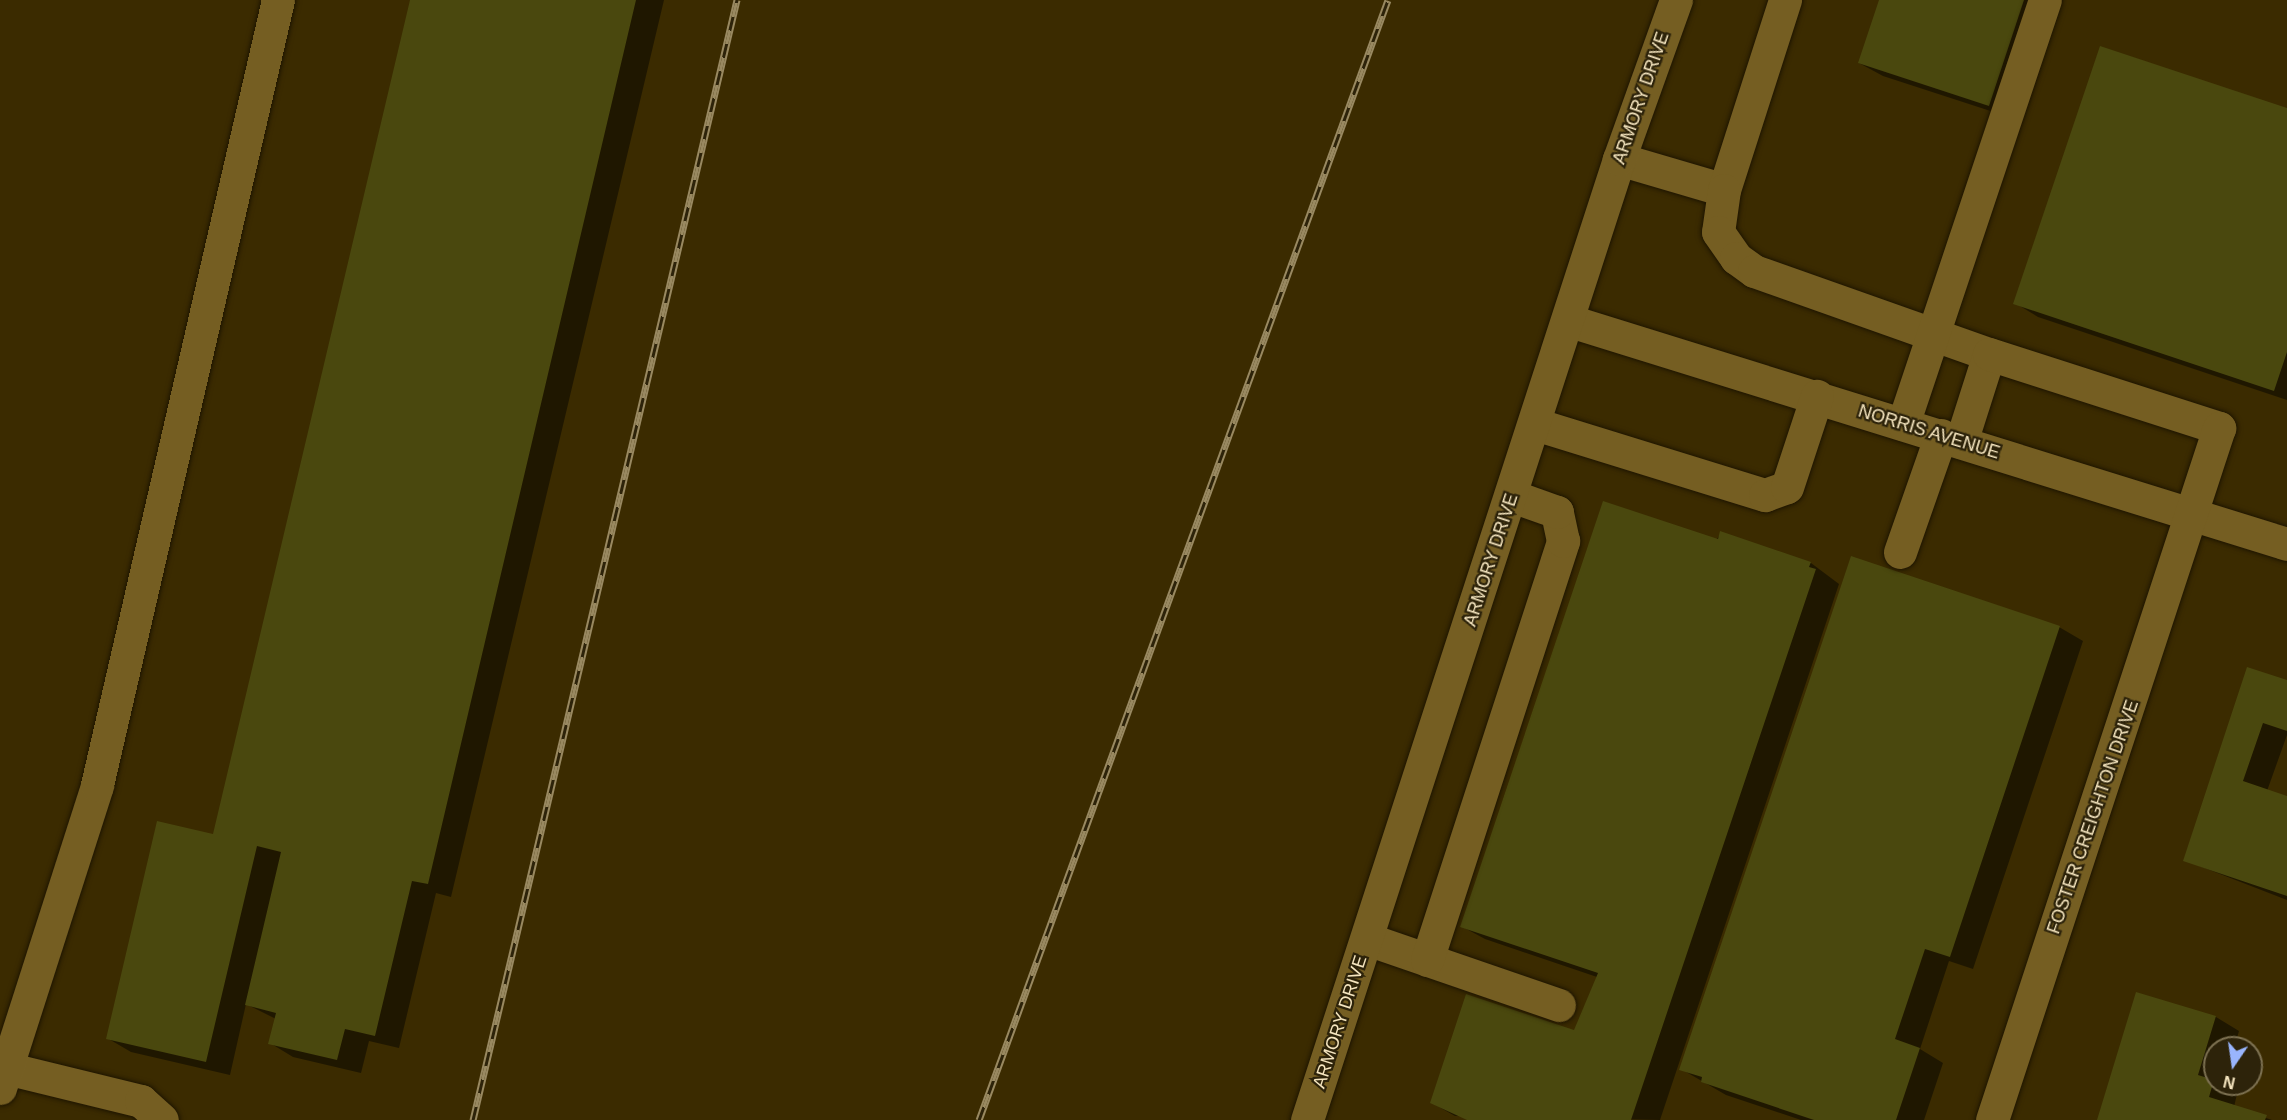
<!DOCTYPE html>
<style>
body{margin:0}
#map{position:relative;width:2287px;height:1120px;overflow:hidden;background:#3b2b00;font-family:Arial,sans-serif}
div>[style]{position:absolute}
[style*='--x']{left:calc(var(--x)*1px);top:calc(var(--y)*1px);width:calc(var(--w)*1px);rotate:calc(var(--a)*1deg)}
.shadow>*{inset:0;background:#0007}
.building>*{inset:0;background:#4a480e}
.roads{filter:drop-shadow(0 0 2px #1e1500) drop-shadow(0 0 2px #1e1500)}
.minor>*{height:33px;margin:-16.5px;padding:0 16.5px;transform-origin:16.5px;border-radius:16.5px;background:#755e22}
.rail>*{height:7px;margin-top:-3.5px;transform-origin:0;background:repeating-linear-gradient(90deg,#2d230a 0 14px,#998961 0 28px);box-sizing:border-box;border-block:2px solid #998961}
span{translate:-50% -50%;white-space:nowrap;text-align:center;line-height:1.15;-webkit-text-stroke:4.5px #2d230a;paint-order:stroke}
.street-label{font-size:18px;color:#f5e5bf}
.north{position:absolute;left:2203px;top:1036px;width:60px;height:60px;box-sizing:border-box;background:#2d230a;border:2px solid #7d7152;border-radius:50%;rotate:193deg;font-size:16px;font-weight:700;line-height:24px;text-align:center;color:#f5e5bf}
.north::after{content:'';display:block;margin:auto;width:21px;height:27px;background:#99b5fd;clip-path:polygon(50% 0,100% 100%,50% 72%,0 100%)}
</style>
<div id="map">
<div class="shadow">
<div style="clip-path:polygon(411px 0,664px 0,451px 897px,436px 893px,399px 1048px,369px 1041px,361px 1073px,293px 1057px,270px 1043px,276px 1019px,246px 1004px,230px 1075px,131px 1052px,107px 1038px,215px 836px)"></div>
<div style="clip-path:polygon(1880px 0,2051px 0,2012px 118px,1883px 76px,1859px 63px)"></div>
<div style="clip-path:polygon(2287px 110px,2287px 400px,2038px 317px,2015px 303px)"></div>
<div style="clip-path:polygon(1721px 533px,1811px 563px,1839px 584px,1660px 1120px,1455px 1116px,1432px 1103px,1574px 1032px,1597px 977px,1485px 939px,1461px 926px)"></div>
<div style="clip-path:polygon(2059px 627px,2083px 641px,1973px 969px,1949px 961px,1920px 1049px,1943px 1063px,1924px 1120px,1801px 1120px,1726px 1095px,1681px 1069px)"></div>
<div style="clip-path:polygon(2248px 669px,2287px 682px,2287px 735px,2267px 791px,2287px 797px,2287px 900px,2184px 860px)"></div>
<div style="clip-path:polygon(2137px 993px,2216px 1017px,2239px 1031px,2234px 1048px,2215px 1048px,2215px 1084px,2237px 1094px,2234px 1107px,2272px 1120px,2098px 1120px)"></div>
</div>
<div class="building">
<div style="clip-path:polygon(410px 0,636px 0,428px 884px,412px 881px,375px 1036px,345px 1029px,337px 1060px,268px 1044px,276px 1013px,245px 1005px,281px 852px,257px 846px,206px 1062px,106px 1039px,157px 821px,213px 834px)"></div>
<div style="clip-path:polygon(1879px 0,2024px 0,1989px 106px,1858px 63px)"></div>
<div style="clip-path:polygon(2100px 46px,2287px 108px,2287px 352px,2274px 391px,2013px 304px)"></div>
<div style="clip-path:polygon(1603px 501px,1718px 539px,1720px 531px,1811px 562px,1809px 567px,1816px 569px,1631px 1120px,1467px 1120px,1430px 1103px,1466px 994px,1574px 1030px,1598px 973px,1460px 927px)"></div>
<div style="clip-path:polygon(1851px 556px,2060px 626px,1950px 957px,1925px 949px,1895px 1039px,1920px 1048px,1896px 1120px,1814px 1120px,1701px 1082px,1702px 1077px,1679px 1070px)"></div>
<div style="clip-path:polygon(2247px 667px,2287px 680px,2287px 731px,2263px 723px,2243px 781px,2287px 796px,2287px 896px,2183px 861px)"></div>
<div style="clip-path:polygon(2136px 992px,2216px 1016px,2198px 1075px,2214px 1080px,2209px 1097px,2267px 1115px,2265px 1120px,2097px 1120px)"></div>
</div>
<div class="roads">
<div class="minor">
<div style="--x:1619;--y:159;--w:109;--a:16.4"></div>
<div style="--x:1724;--y:190;--w:200;--a:-72.2"></div>
<div style="--x:1724;--y:190;--w:42;--a:98.1"></div>
<div style="--x:1718;--y:232;--w:32;--a:55"></div>
<div style="--x:1736;--y:258;--w:22;--a:36"></div>
<div style="--x:1754;--y:271;--w:249;--a:19.5"></div>
<div style="--x:1570;--y:321;--w:751;--a:17.28"></div>
<div style="--x:1535;--y:424;--w:241;--a:17.2"></div>
<div style="--x:1765;--y:495;--w:23;--a:-20"></div>
<div style="--x:1787;--y:487;--w:96;--a:-71.8"></div>
<div style="--x:1903;--y:424;--w:447;--a:-71.5"></div>
<div style="--x:1961;--y:442;--w:92;--a:-72.3"></div>
<div style="--x:1989;--y:354;--w:242;--a:17.8"></div>
<div style="--x:2219;--y:428;--w:728;--a:108.16"></div>
<div style="--x:1900;--y:552;--w:124;--a:-70.7"></div>
<div style="--x:1367;--y:939;--w:203;--a:19"></div>
<div style="--x:1427;--y:960;--w:441;--a:-72"></div>
<div style="--x:1563;--y:541;--w:30;--a:-102"></div>
<div style="--x:1557;--y:512;--w:48;--a:-160.4"></div>
<div style="--x:6;--y:1068;--w:139;--a:13.7"></div>
<div style="--x:141;--y:1101;--w:28;--a:42"></div>
<div style="--x:0;--y:1088;--w:318;--a:-72.2"></div>
<div style="--x:97;--y:785;--w:806;--a:-77.02"></div>
<div style="--x:1307;--y:1120;--w:1010;--a:-72.01"></div>
<div style="--x:1619;--y:159;--w:169;--a:-70.3"></div>
</div>
</div>
<div class="rail">
<div style="--x:473;--y:1120;--w:1151;--a:-76.74"></div>
<div style="--x:979;--y:1120;--w:1192;--a:-69.94"></div>
</div>
<div class="street-label">
<span style="left:1641px;top:98px;rotate:-71deg">ARMORY DRIVE</span>
<span style="left:1929px;top:432px;rotate:17deg">NORRIS AVENUE</span>
<span style="left:1491px;top:560px;rotate:-72deg">ARMORY DRIVE</span>
<span style="left:2093px;top:817px;rotate:-71deg">FOSTER CREIGHTON DRIVE</span>
<span style="left:1340px;top:1022px;rotate:-72deg">ARMORY DRIVE</span>
</div>
<div class="north">N</div>
</div>
